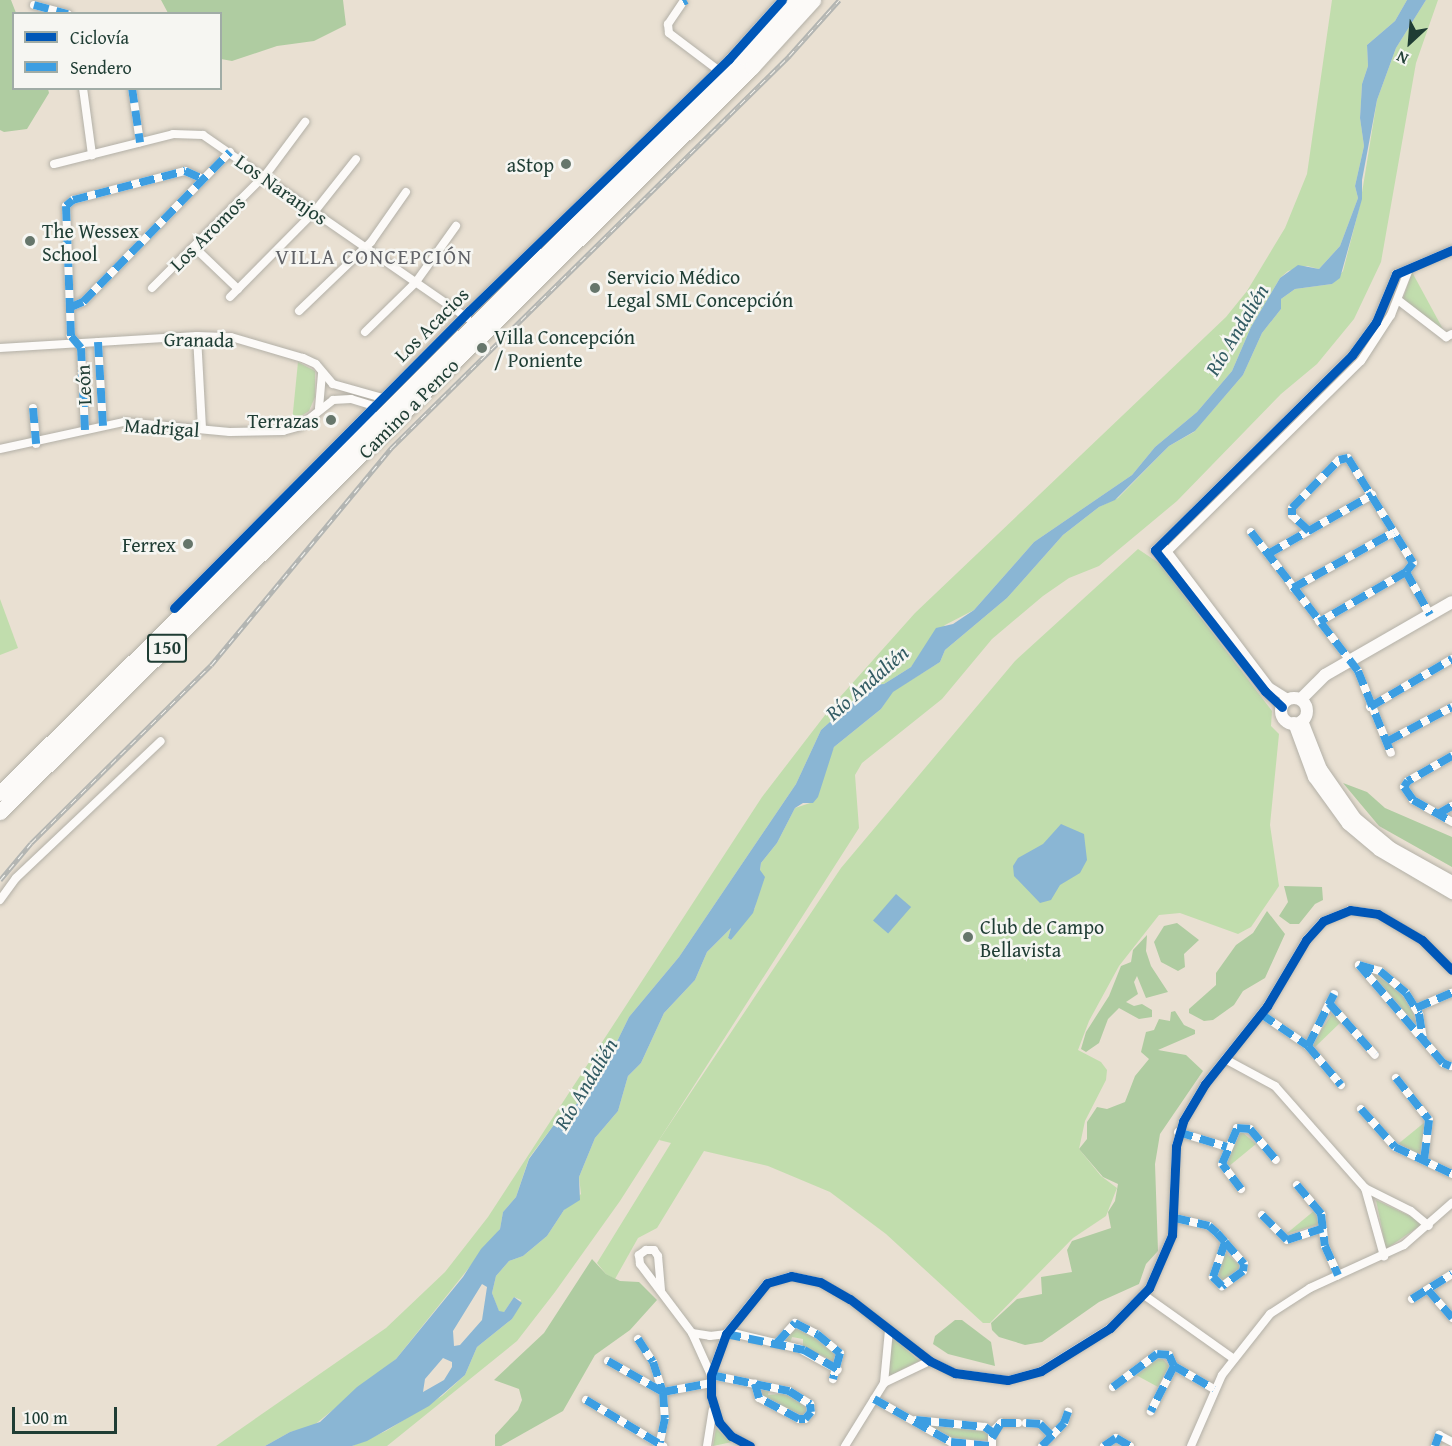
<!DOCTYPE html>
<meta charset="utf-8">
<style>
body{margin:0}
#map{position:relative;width:1452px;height:1446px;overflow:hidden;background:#e9e0d2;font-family:"Gentium Book Plus",serif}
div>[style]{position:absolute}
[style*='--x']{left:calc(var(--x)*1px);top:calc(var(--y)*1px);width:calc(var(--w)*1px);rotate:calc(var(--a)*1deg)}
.green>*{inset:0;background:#c1ddad}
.forest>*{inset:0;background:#afcca1}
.water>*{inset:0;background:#8ab6d4;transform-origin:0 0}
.roads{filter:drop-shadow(0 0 2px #b3b0a7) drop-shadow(0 0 2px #b3b0a7)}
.street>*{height:8px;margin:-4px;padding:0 4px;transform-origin:4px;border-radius:4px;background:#fcfaf8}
.secondary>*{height:12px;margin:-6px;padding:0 6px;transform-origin:6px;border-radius:6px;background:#fcfaf8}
.secondary>.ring{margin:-6px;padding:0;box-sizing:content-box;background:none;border:12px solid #fcfaf8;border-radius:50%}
.highway>*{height:15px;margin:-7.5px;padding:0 7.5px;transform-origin:7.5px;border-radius:7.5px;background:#fcfaf8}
.rail>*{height:4.5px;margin-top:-2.25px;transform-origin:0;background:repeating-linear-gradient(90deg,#f6f6f2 0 7px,#b3b5b2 0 14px);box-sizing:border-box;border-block:2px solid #b3b5b2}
.quiet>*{height:8px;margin-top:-4px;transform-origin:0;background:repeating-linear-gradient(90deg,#3c9ee2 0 15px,transparent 0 23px)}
.cycleway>*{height:9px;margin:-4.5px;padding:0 4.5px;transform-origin:4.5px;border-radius:4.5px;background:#0057b8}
.dots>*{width:16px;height:16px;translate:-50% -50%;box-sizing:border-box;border:3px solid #f6f6f2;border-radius:50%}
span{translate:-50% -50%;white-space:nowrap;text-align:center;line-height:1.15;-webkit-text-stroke:5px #f6f6f2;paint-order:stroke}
.shield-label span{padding:2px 4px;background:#f6f6f2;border:2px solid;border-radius:4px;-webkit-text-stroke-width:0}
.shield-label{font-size:18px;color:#1f3d34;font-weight:700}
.poi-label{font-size:20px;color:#1f3d34}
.right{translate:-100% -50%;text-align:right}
.left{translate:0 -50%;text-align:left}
.street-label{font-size:20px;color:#1f3d34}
.neighbourhood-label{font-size:21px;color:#606267;letter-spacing:1.5px}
.water-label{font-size:21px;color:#335c64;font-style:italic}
.legend{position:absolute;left:12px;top:12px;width:210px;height:78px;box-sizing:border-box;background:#f6f6f2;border:2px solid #a0aca6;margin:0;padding:8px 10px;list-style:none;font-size:18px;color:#1f3d34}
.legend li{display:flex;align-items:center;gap:12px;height:30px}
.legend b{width:30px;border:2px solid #a0aca6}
.north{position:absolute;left:1380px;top:12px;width:60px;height:60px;-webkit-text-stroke:4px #f6f6f2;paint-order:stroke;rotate:206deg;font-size:16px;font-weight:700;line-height:24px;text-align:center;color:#1f3d34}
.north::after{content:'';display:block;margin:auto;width:21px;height:27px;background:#1f3d34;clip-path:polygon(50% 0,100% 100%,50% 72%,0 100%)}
.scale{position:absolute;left:12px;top:1407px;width:105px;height:27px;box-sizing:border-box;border:3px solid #1f3d34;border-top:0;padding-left:8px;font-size:18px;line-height:21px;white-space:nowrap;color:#1f3d34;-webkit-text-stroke:4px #f6f6f2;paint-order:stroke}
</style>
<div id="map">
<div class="green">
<div style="clip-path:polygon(1332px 0,1407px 0,1395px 21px,1367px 45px,1368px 66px,1362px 84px,1360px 118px,1364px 146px,1355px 186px,1358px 198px,1340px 246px,1319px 269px,1307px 266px,1288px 271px,1280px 278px,1251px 327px,1232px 371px,1197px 412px,1155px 447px,1132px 475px,1034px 542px,974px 610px,945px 625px,911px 667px,884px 684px,871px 685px,821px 730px,796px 784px,679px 957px,629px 1017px,606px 1064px,572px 1110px,556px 1122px,529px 1158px,516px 1197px,503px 1212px,500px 1229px,396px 1359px,313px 1426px,290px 1432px,265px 1446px,216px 1446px,386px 1328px,445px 1272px,488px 1217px,762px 797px,832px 706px,915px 613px,1226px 317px,1247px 291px,1285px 228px,1307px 174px)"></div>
<div style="clip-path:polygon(1426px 0,1438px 0,1416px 63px,1381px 262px,1354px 319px,1317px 364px,1281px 394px,1177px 501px,1099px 566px,1069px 578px,1043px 596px,992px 639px,942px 699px,862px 763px,855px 775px,859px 828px,620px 1201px,555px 1292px,517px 1341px,387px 1446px,352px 1446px,386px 1431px,442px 1396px,465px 1375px,477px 1347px,512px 1319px,521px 1300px,514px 1297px,504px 1312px,499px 1312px,492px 1293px,496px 1276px,509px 1261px,523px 1256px,547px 1236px,564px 1210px,581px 1194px,579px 1177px,595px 1138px,618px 1111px,628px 1076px,641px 1063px,664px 1013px,695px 980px,707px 952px,731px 928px,728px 938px,731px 940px,755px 908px,761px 863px,777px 843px,795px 808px,810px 803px,834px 747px,881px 709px,892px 692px,940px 662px,945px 650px,1007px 598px,1063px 535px,1099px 507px,1118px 498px,1169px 446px,1194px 432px,1243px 375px,1262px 333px,1281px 309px,1281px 299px,1295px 289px,1332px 284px,1343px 271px,1360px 205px,1377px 100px,1396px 48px)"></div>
<div style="clip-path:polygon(1412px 272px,1444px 331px,1403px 299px)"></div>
<div style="clip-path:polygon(298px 362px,315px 371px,315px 397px,309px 411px,292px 422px)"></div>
<div style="clip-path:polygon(1138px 549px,1159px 563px,1272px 711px,1271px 726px,1279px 734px,1270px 825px,1279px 886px,1251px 927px,1238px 934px,1180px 913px,1159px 915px,1119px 966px,1089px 1021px,1078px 1050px,1101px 1062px,1107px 1070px,1106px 1080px,1085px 1121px,1079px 1149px,1101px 1176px,1117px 1188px,1106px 1216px,1073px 1238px,990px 1323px,983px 1323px,886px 1234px,830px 1192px,768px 1166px,704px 1151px,657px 1228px,638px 1238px,615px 1279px,606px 1274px,597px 1263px,671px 1143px,659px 1140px,841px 868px,1015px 661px)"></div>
<div style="clip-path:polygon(0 599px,18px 648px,0 655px)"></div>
<div style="clip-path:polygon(1369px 971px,1406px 994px,1418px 1028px)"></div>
<div style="clip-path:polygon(1333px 1012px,1342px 1021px,1314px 1048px,1312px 1045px)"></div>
<div style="clip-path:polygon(1425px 1122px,1420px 1156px,1398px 1144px)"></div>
<div style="clip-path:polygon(1241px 1131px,1256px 1144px,1228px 1167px,1226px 1164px)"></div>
<div style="clip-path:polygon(1376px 1200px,1416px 1219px,1421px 1225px,1386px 1249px)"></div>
<div style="clip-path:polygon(1315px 1210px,1319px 1224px,1286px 1234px)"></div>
<div style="clip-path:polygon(1224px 1251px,1241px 1267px,1224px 1282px,1217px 1281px,1217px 1272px)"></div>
<div style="clip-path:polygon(797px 1325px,836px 1351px,835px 1362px,803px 1346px,803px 1339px,792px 1337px,790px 1343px,783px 1342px)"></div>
<div style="clip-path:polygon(895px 1339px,919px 1361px,889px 1376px,892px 1342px)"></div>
<div style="clip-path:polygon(1160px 1356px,1169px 1366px,1158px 1387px,1136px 1375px)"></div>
<div style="clip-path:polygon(759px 1387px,769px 1390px,768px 1395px,789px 1393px,809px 1407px,803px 1418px,762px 1398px)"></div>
<div style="clip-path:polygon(926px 1424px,989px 1432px,988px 1440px,956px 1441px)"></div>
<div style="clip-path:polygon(716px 1428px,725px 1437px,732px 1442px,713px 1446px)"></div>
</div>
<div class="forest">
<div style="clip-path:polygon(0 0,11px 0,16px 13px,14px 88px,48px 89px,49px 93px,27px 129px,4px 132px,0 130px)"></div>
<div style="clip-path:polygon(161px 0,343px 0,346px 25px,314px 41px,277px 46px,232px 61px,221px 59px,220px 14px,168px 13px)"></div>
<div style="clip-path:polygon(1343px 783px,1367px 792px,1385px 808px,1452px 837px,1452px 867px,1379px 826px)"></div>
<div style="clip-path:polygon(1284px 886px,1322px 887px,1323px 900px,1315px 904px,1299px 924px,1290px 924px,1279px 916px,1288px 902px)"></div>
<div style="clip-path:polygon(1267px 911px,1285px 934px,1265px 978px,1243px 991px,1234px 1005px,1213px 1020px,1204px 1021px,1189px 1013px,1189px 1009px,1216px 985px,1216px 973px,1236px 945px,1253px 933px)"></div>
<div style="clip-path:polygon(1177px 923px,1199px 940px,1184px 954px,1185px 967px,1178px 971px,1161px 962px,1154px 942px,1164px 926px)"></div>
<div style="clip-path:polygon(1147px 935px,1146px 951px,1151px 966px,1168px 992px,1146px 998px,1137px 976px,1134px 982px,1138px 994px,1126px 1002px,1134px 1006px,1142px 1004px,1152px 1010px,1152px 1017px,1139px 1019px,1119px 1008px,1108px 1019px,1099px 1043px,1086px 1052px,1081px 1049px,1086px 1032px,1109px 996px,1121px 966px,1131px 962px,1133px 950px)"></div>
<div style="clip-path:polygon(1175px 1011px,1184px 1025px,1195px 1030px,1195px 1034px,1158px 1050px,1186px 1055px,1203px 1071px,1160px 1134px,1155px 1164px,1158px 1251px,1146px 1264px,1139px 1284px,1099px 1302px,1042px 1342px,1025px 1345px,999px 1337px,992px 1330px,991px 1323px,1017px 1299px,1042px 1294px,1041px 1277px,1072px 1272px,1067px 1250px,1072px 1241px,1111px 1228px,1108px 1212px,1115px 1201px,1118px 1184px,1103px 1177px,1079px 1149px,1087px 1139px,1087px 1122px,1097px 1107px,1107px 1109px,1125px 1102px,1135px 1076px,1149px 1059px,1141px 1052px,1146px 1032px,1154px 1030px,1159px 1019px,1170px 1021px,1171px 1012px)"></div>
<div style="clip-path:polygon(592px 1259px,606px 1274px,620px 1281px,639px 1282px,657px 1300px,630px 1330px,595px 1355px,563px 1411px,501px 1446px,495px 1446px,495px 1435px,518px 1410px,522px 1400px,519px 1389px,494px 1380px,544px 1333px)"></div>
<div style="clip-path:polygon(955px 1320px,962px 1320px,991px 1342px,995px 1366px,948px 1354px,933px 1344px,935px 1336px)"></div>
</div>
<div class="water">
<div style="clip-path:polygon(evenodd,1407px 0,1426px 0,1396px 48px,1377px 100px,1362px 180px,1362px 199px,1340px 278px,1332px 284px,1295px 289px,1281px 299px,1281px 309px,1262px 333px,1243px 375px,1195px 431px,1169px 446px,1115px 500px,1099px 507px,1063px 535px,1007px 598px,945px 650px,940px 662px,893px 692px,881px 709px,834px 747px,818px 797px,813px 803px,803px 803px,795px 808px,777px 843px,761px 863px,760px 870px,765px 877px,753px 913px,731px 940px,728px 938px,731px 928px,707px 952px,695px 980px,664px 1013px,641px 1063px,628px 1076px,618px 1111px,595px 1138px,579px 1177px,580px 1200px,564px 1210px,547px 1236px,523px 1256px,509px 1261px,496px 1276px,492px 1293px,499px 1311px,504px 1312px,514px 1297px,522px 1303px,512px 1319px,477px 1347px,465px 1375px,429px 1406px,367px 1441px,352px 1446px,265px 1446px,290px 1432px,320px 1422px,357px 1387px,396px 1359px,463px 1277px,481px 1249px,500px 1229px,503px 1212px,516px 1197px,529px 1159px,556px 1122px,572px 1110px,606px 1064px,629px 1017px,679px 957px,796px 784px,821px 730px,871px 685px,884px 684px,911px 667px,936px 628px,953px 624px,974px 610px,1034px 542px,1132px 475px,1155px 447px,1197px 412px,1232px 371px,1251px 327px,1280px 278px,1298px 265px,1319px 269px,1340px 246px,1358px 198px,1355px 186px,1364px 146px,1360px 118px,1362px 84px,1368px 66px,1367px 45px,1395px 21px,1407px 0,482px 1284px,487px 1287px,482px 1320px,460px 1345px,454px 1346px,453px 1331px,482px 1284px,1407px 0,443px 1358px,452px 1362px,452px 1367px,444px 1380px,423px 1392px,425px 1379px,443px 1358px)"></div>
<div style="clip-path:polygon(1061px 824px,1084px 834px,1087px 860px,1080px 873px,1060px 885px,1051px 900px,1040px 903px,1014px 876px,1013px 866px,1018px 858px,1043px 844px)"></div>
<div style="left:896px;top:894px;width:20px;height:35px;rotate:41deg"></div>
</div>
<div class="roads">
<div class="street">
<div style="--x:683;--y:2;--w:27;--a:124"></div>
<div style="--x:668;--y:24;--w:9;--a:84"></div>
<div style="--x:669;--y:33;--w:61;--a:37.1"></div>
<div style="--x:34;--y:5;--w:35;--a:15"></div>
<div style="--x:83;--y:88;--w:68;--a:82.3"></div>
<div style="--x:132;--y:88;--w:55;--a:81.6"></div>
<div style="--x:54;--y:164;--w:123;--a:-14.1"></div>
<div style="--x:173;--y:134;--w:30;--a:2"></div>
<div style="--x:203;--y:135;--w:321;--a:34.7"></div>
<div style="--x:194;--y:247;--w:61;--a:43.7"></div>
<div style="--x:152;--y:288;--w:163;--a:-45"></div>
<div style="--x:267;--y:173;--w:64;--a:-53.3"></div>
<div style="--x:230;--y:297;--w:121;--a:-45.3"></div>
<div style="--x:315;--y:211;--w:66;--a:-51.7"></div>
<div style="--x:1398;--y:300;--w:61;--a:37.6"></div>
<div style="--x:1446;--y:337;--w:7;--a:-27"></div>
<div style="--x:71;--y:307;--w:13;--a:-23"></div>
<div style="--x:83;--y:302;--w:210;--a:-45.6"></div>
<div style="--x:299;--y:311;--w:100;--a:-43.8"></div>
<div style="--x:371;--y:242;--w:61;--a:-55"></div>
<div style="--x:365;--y:332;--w:71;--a:-44.4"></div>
<div style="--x:416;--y:282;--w:69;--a:-54.5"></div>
<div style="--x:197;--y:336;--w:93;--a:86.9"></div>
<div style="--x:98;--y:342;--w:84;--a:86.6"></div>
<div style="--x:0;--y:348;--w:197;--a:-3.5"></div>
<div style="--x:197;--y:336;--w:34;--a:2"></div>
<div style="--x:231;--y:337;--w:75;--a:16.3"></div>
<div style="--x:303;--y:358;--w:14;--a:25"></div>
<div style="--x:316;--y:364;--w:26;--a:50"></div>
<div style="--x:333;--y:384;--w:51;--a:15.9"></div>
<div style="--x:33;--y:408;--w:36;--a:85"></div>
<div style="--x:319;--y:408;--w:34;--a:-85"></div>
<div style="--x:85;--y:430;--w:82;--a:-92.8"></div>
<div style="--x:81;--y:348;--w:16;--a:-130"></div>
<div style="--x:71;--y:336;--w:130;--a:-92.2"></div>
<div style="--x:66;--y:206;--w:9;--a:-41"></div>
<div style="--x:73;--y:200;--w:116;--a:-14.5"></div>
<div style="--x:185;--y:171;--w:20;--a:24"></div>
<div style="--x:0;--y:449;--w:127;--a:-12.3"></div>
<div style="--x:124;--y:422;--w:106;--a:5.4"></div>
<div style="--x:230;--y:432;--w:53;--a:-1.1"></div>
<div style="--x:283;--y:431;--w:18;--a:-16"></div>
<div style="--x:300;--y:426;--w:42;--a:-38.2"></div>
<div style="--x:333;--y:400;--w:18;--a:-3"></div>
<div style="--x:351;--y:399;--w:24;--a:17"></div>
<div style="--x:1309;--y:531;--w:23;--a:-137"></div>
<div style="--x:1292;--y:515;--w:7;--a:-90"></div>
<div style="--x:1292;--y:508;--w:67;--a:-45.6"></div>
<div style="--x:1339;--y:460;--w:9;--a:-13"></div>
<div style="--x:1348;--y:458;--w:123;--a:58.2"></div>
<div style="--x:1413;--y:563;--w:11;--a:128"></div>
<div style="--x:1406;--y:572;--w:100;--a:150.1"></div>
<div style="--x:1251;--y:532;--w:175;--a:52.4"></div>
<div style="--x:1358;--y:671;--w:88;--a:68.1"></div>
<div style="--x:1164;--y:547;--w:176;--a:52.9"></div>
<div style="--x:1270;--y:687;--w:22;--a:32"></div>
<div style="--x:1268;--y:554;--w:120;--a:-29.6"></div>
<div style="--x:1162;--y:557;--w:279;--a:-44.6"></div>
<div style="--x:1361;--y:361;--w:55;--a:-56.9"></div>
<div style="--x:1391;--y:315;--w:49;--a:-68.6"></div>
<div style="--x:1406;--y:572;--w:49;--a:60.8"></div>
<div style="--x:1293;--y:588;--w:115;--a:-29"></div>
<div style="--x:174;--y:608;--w:419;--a:-45.2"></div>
<div style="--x:469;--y:311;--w:362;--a:-44.1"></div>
<div style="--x:729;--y:59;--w:79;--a:-48.1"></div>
<div style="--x:1282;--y:707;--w:23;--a:-137"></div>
<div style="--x:1265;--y:691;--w:179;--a:-128"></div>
<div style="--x:1155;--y:550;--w:277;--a:-44.7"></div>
<div style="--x:1352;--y:355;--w:41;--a:-54"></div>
<div style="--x:1376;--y:322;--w:52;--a:-67.4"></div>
<div style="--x:1396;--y:274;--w:61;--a:-23.2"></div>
<div style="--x:1370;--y:707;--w:95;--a:-30.3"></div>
<div style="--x:1388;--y:741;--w:72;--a:-28"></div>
<div style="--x:1452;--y:756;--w:51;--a:150.4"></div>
<div style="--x:1408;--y:781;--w:7;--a:124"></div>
<div style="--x:1404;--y:787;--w:16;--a:55"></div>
<div style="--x:1413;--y:800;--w:45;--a:29.4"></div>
<div style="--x:1438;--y:814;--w:16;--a:-30"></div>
<div style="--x:0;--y:900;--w:27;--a:-54"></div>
<div style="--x:16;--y:878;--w:199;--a:-43.4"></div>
<div style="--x:1359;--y:965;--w:129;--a:49.4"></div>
<div style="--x:1443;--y:1063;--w:8;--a:23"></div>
<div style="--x:1359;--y:965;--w:22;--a:16"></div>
<div style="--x:1380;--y:971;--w:34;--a:40"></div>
<div style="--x:1406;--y:993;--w:25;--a:58"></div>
<div style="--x:1419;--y:1014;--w:26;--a:81"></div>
<div style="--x:1329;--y:1003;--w:69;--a:48.5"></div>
<div style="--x:1416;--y:1008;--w:39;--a:-23"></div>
<div style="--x:1261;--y:1014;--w:57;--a:34.2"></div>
<div style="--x:1308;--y:1046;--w:51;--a:49.8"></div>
<div style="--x:1308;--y:1046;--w:58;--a:-63.4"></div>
<div style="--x:1225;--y:1059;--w:57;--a:28.4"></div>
<div style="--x:1275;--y:1086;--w:136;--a:48.6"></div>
<div style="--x:1365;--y:1188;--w:51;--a:26.6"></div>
<div style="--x:1411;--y:1211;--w:23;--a:40"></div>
<div style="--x:1396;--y:1078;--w:53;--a:51.8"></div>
<div style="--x:1429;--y:1120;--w:40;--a:97.1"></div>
<div style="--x:1361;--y:1109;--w:51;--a:48.2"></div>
<div style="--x:1395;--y:1147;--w:63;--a:25.3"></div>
<div style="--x:1178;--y:1132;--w:51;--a:17"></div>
<div style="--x:1297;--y:1185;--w:38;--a:50"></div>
<div style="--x:1321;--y:1214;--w:32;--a:83"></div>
<div style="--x:1325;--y:1246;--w:32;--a:66"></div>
<div style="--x:1365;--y:1188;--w:71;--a:74.4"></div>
<div style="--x:1241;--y:1189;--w:31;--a:-127"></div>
<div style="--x:1222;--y:1164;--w:39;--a:-67"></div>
<div style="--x:1237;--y:1128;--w:13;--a:4"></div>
<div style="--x:1250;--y:1129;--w:40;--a:50"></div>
<div style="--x:1262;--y:1215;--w:35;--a:45"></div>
<div style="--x:1287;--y:1240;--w:38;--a:-18"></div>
<div style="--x:1175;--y:1218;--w:35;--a:13"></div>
<div style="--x:1209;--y:1226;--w:11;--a:41"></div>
<div style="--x:1217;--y:1233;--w:12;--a:48"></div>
<div style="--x:1225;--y:1242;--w:29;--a:49"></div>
<div style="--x:1244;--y:1264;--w:7;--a:98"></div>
<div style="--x:1243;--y:1271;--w:26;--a:144"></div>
<div style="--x:1222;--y:1286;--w:13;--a:-135"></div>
<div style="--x:1213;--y:1277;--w:37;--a:-71"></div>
<div style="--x:661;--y:1290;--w:34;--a:-95"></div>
<div style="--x:658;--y:1256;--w:7;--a:-124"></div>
<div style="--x:654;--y:1250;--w:8;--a:180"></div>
<div style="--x:646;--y:1250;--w:9;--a:144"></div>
<div style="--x:639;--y:1255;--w:9;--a:84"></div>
<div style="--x:640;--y:1264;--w:86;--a:53"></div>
<div style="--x:692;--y:1333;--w:46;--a:65.7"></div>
<div style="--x:711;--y:1375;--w:80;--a:11.6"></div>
<div style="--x:789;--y:1391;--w:25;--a:32"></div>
<div style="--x:810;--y:1404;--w:8;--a:83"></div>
<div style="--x:811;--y:1412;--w:9;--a:131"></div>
<div style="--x:805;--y:1419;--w:6;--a:180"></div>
<div style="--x:799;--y:1419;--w:45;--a:-152.3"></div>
<div style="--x:759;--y:1398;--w:15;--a:-106"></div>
<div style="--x:1428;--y:1290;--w:37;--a:49"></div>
<div style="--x:1144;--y:1295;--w:110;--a:35.4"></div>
<div style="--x:1412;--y:1299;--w:47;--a:-32"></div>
<div style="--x:692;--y:1333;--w:18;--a:9"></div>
<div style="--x:710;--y:1336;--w:23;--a:-7"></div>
<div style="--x:733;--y:1333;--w:69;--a:13.4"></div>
<div style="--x:800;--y:1349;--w:43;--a:28.9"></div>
<div style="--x:638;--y:1339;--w:27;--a:57"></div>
<div style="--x:653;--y:1362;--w:32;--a:72"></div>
<div style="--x:663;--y:1392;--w:26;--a:86"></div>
<div style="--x:665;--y:1418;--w:25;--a:102"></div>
<div style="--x:777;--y:1343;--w:27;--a:-48"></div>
<div style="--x:795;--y:1323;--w:25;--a:27"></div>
<div style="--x:817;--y:1334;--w:30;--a:40"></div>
<div style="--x:840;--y:1353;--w:27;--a:105"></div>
<div style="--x:608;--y:1361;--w:63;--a:29.4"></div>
<div style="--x:663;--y:1392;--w:49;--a:-10.6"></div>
<div style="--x:1174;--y:1366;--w:46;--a:29.9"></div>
<div style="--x:884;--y:1383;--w:51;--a:-25.6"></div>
<div style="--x:1113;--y:1387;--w:55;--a:-36.9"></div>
<div style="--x:1157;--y:1354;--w:12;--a:5"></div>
<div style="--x:1169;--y:1355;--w:12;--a:66"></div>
<div style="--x:1174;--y:1366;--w:51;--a:117.1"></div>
<div style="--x:874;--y:1399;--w:88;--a:29.2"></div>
<div style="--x:951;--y:1442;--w:39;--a:6"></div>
<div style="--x:586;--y:1400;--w:90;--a:30.9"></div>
<div style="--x:916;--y:1420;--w:69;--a:5.8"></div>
<div style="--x:985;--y:1427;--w:9;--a:36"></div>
<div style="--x:1026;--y:1423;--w:14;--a:4"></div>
<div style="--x:1040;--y:1424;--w:17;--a:45"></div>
<div style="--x:707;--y:1446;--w:36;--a:-81"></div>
<div style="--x:750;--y:1446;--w:21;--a:-152"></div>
<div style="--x:731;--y:1436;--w:18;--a:-131"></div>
<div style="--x:719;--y:1422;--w:27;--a:-107"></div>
<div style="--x:711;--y:1396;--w:21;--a:-90"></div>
<div style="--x:711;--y:1375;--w:44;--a:-69.9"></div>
<div style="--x:726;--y:1334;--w:65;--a:-51.2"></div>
<div style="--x:767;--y:1283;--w:25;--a:-16"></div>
<div style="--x:791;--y:1276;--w:30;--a:12"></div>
<div style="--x:820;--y:1282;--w:34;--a:30"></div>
<div style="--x:850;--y:1299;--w:101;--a:37.8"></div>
<div style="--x:930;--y:1361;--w:28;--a:26"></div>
<div style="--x:955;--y:1373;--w:53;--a:7.5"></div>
<div style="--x:1008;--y:1380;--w:34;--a:-15"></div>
<div style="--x:1041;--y:1371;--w:81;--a:-31.9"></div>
<div style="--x:1110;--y:1328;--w:56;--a:-45.7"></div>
<div style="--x:1149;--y:1288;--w:58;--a:-66.5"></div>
<div style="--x:1172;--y:1235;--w:89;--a:-87.4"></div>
<div style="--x:1176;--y:1146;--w:26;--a:-74"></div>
<div style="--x:1183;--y:1121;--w:43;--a:-59.3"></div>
<div style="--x:1205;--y:1084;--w:100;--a:-51.5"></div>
<div style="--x:1267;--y:1006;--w:77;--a:-59.4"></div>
<div style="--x:1306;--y:940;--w:25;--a:-48"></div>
<div style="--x:1323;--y:921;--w:29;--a:-22"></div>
<div style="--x:1350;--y:910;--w:28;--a:8"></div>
<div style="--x:1378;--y:914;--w:51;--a:30.6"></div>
<div style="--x:1422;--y:940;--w:42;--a:45"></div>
<div style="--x:845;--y:1446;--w:74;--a:-58.2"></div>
<div style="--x:884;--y:1383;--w:53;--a:-84.6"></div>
<div style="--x:992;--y:1446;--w:14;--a:-90"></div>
<div style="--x:992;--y:1432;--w:13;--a:-45"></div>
<div style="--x:1001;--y:1423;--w:17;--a:0"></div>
<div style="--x:1042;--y:1446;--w:32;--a:-46"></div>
<div style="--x:1064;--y:1423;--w:12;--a:-70"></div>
<div style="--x:1104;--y:1446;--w:14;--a:-34"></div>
<div style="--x:1116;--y:1438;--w:16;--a:30"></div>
<div style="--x:1191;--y:1446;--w:77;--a:-66.4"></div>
<div style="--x:1222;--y:1375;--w:78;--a:-51.8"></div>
<div style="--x:1270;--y:1314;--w:48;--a:-33"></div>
<div style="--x:1310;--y:1288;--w:103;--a:-24.6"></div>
<div style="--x:1404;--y:1245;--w:64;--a:-41.2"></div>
<div style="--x:1435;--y:1446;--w:12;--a:-70"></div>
<div style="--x:1439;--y:1435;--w:15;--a:28"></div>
</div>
<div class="secondary">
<div class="ring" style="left:1281px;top:698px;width:14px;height:14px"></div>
<div style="--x:1301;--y:699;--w:34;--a:-45"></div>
<div style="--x:1325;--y:675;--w:146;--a:-29.9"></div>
<div style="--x:1302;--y:721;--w:52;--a:68.4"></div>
<div style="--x:1321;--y:769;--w:60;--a:55.2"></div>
<div style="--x:1355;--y:818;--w:47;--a:39.8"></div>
<div style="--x:1391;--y:848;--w:70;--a:29.1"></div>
<div style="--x:1294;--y:723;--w:58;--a:69.7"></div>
<div style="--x:1314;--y:777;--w:58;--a:54.1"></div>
<div style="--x:1348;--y:824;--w:40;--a:40"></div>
<div style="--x:1379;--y:850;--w:85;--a:30.5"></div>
</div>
<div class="highway">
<div style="--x:0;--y:793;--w:1046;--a:-44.65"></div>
<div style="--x:744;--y:58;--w:79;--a:-47.6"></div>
<div style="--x:0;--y:812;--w:1059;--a:-44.73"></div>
<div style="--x:752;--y:67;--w:91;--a:-47.7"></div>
</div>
</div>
<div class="rail">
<div style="--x:0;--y:880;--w:48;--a:-50"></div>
<div style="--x:31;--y:843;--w:253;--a:-44.7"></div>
<div style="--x:211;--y:665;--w:282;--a:-50.3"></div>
<div style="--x:391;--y:448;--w:559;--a:-44.56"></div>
<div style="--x:789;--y:56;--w:75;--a:-48.2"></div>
</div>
<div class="quiet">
<div style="--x:683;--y:2;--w:4;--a:-27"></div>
<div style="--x:34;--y:5;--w:35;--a:15"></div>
<div style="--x:132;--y:88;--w:55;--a:81.6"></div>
<div style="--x:71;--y:307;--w:13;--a:-23"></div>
<div style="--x:83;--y:302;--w:210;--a:-45.6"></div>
<div style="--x:98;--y:342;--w:84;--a:86.6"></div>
<div style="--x:33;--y:408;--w:36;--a:85"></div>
<div style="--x:85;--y:430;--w:82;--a:-92.8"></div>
<div style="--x:81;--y:348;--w:16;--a:-130"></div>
<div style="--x:71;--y:336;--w:130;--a:-92.2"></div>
<div style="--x:66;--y:206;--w:9;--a:-41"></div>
<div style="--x:73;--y:200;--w:116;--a:-14.5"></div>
<div style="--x:185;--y:171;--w:20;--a:24"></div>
<div style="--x:1309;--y:531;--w:23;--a:-137"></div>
<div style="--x:1292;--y:515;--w:7;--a:-90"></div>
<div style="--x:1292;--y:508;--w:67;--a:-45.6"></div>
<div style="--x:1339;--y:460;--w:9;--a:-13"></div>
<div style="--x:1348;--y:458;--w:123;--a:58.2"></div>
<div style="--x:1413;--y:563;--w:11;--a:128"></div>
<div style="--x:1406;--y:572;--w:100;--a:150.1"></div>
<div style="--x:1251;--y:532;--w:175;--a:52.4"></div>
<div style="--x:1358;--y:671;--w:88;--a:68.1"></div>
<div style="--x:1268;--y:554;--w:120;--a:-29.6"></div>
<div style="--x:1406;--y:572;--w:49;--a:60.8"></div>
<div style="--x:1293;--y:588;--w:115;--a:-29"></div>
<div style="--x:1370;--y:707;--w:95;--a:-30.3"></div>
<div style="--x:1388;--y:741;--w:72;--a:-28"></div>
<div style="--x:1452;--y:756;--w:51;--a:150.4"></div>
<div style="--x:1408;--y:781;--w:7;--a:124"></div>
<div style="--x:1404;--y:787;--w:16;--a:55"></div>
<div style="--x:1413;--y:800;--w:45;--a:29.4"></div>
<div style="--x:1438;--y:814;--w:16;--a:-30"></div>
<div style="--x:1359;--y:965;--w:129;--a:49.4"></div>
<div style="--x:1443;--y:1063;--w:8;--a:23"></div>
<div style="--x:1359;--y:965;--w:22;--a:16"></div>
<div style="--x:1380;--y:971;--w:34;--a:40"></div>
<div style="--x:1406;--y:993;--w:25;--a:58"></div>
<div style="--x:1419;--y:1014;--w:26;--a:81"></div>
<div style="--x:1329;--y:1003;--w:69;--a:48.5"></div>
<div style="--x:1416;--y:1008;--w:39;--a:-23"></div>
<div style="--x:1261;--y:1014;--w:57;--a:34.2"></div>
<div style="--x:1308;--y:1046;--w:51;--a:49.8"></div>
<div style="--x:1308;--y:1046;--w:58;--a:-63.4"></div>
<div style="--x:1396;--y:1078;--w:53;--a:51.8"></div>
<div style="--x:1429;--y:1120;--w:40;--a:97.1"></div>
<div style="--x:1361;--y:1109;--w:51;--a:48.2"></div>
<div style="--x:1395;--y:1147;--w:63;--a:25.3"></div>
<div style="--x:1178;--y:1132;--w:51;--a:17"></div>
<div style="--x:1297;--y:1185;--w:38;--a:50"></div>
<div style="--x:1321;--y:1214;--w:32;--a:83"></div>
<div style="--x:1325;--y:1246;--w:32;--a:66"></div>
<div style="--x:1241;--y:1189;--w:31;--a:-127"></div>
<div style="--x:1222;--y:1164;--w:39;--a:-67"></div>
<div style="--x:1237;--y:1128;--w:13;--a:4"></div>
<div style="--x:1250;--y:1129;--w:40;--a:50"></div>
<div style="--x:1262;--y:1215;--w:35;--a:45"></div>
<div style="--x:1287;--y:1240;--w:38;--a:-18"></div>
<div style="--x:1175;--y:1218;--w:35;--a:13"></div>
<div style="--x:1209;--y:1226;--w:11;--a:41"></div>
<div style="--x:1217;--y:1233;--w:12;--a:48"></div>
<div style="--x:1225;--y:1242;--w:29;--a:49"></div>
<div style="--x:1244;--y:1264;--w:7;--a:98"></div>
<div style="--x:1243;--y:1271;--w:26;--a:144"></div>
<div style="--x:1222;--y:1286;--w:13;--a:-135"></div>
<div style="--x:1213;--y:1277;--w:37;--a:-71"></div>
<div style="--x:1428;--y:1290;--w:37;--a:49"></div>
<div style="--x:1412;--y:1299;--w:47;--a:-32"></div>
<div style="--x:726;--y:1334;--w:80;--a:11.6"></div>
<div style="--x:804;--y:1350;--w:39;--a:30"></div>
<div style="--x:638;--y:1339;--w:27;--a:57"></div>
<div style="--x:653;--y:1362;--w:32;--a:72"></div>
<div style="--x:663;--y:1392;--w:26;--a:86"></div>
<div style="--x:665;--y:1418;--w:25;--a:102"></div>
<div style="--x:777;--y:1343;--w:27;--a:-48"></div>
<div style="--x:795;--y:1323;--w:25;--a:27"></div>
<div style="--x:817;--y:1334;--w:30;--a:40"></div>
<div style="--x:840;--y:1353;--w:27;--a:105"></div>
<div style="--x:608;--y:1361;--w:63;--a:29.4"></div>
<div style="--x:663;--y:1392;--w:49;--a:-10.6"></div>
<div style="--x:1174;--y:1366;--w:46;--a:29.9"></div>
<div style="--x:711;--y:1375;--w:80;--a:11.6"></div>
<div style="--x:789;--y:1391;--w:25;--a:32"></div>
<div style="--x:810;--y:1404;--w:8;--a:83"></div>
<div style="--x:811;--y:1412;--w:9;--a:131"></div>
<div style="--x:805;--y:1419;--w:6;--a:180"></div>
<div style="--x:799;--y:1419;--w:45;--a:-152.3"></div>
<div style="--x:759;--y:1398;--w:15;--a:-106"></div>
<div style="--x:1113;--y:1387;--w:55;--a:-36.9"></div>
<div style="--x:1157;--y:1354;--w:12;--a:5"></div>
<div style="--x:1169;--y:1355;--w:12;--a:66"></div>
<div style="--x:1174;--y:1366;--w:51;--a:117.1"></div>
<div style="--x:874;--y:1399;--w:88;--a:29.2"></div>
<div style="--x:951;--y:1442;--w:39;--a:6"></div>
<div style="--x:586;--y:1400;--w:90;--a:30.9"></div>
<div style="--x:916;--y:1420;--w:69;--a:5.8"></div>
<div style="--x:985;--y:1427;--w:9;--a:36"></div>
<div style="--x:1026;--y:1423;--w:14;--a:4"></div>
<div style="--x:1040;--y:1424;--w:17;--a:45"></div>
<div style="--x:992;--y:1438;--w:17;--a:-59"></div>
<div style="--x:1001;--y:1423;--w:17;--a:0"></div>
<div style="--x:1042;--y:1446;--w:32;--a:-46"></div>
<div style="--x:1064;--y:1423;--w:12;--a:-70"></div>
<div style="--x:1104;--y:1446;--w:14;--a:-34"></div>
<div style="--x:1116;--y:1438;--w:16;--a:30"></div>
<div style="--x:1435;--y:1446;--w:12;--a:-70"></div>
</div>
<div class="cycleway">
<div style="--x:174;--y:608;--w:419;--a:-45.2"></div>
<div style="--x:469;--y:311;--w:362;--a:-44.1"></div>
<div style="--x:729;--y:59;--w:79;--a:-48.1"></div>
<div style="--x:1282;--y:707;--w:23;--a:-137"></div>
<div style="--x:1265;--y:691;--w:179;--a:-128"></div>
<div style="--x:1155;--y:550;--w:277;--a:-44.7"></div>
<div style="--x:1352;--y:355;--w:41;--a:-54"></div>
<div style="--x:1376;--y:322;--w:52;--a:-67.4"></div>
<div style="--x:1396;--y:274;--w:61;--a:-23.2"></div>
<div style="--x:750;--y:1446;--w:21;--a:-152"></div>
<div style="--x:731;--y:1436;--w:18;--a:-131"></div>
<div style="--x:719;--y:1422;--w:27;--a:-107"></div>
<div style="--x:711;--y:1396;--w:21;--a:-90"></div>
<div style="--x:711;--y:1375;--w:44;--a:-69.9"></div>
<div style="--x:726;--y:1334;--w:65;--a:-51.2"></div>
<div style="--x:767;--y:1283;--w:25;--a:-16"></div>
<div style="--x:791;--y:1276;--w:30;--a:12"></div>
<div style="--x:820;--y:1282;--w:34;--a:30"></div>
<div style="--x:850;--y:1299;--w:101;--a:37.8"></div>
<div style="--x:930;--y:1361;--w:28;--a:26"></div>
<div style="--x:955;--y:1373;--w:53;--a:7.5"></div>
<div style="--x:1008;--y:1380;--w:34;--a:-15"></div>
<div style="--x:1041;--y:1371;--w:81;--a:-31.9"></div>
<div style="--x:1110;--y:1328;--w:56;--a:-45.7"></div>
<div style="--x:1149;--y:1288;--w:58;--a:-66.5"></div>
<div style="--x:1172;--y:1235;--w:89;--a:-87.4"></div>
<div style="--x:1176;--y:1146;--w:26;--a:-74"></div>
<div style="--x:1183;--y:1121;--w:43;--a:-59.3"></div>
<div style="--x:1205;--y:1084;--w:100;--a:-51.5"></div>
<div style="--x:1267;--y:1006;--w:77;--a:-59.4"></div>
<div style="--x:1306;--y:940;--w:25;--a:-48"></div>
<div style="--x:1323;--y:921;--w:29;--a:-22"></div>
<div style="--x:1350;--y:910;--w:28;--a:8"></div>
<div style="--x:1378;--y:914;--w:51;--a:30.6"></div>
<div style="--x:1422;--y:940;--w:42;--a:45"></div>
</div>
<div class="dots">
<div style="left:566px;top:164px;background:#66766b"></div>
<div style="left:30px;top:241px;background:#66766b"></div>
<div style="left:595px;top:288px;background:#66766b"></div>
<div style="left:482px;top:348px;background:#66766b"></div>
<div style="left:331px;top:420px;background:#66766b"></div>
<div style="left:188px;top:544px;background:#66766b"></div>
<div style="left:968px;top:937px;background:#66766b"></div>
</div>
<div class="shield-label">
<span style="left:167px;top:648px">150</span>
</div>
<div class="poi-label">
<span class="right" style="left:554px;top:164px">aStop</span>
<span class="left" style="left:42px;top:242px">The Wessex<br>School</span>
<span class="left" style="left:607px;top:288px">Servicio Médico<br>Legal SML Concepción</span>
<span class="left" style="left:494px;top:348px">Villa Concepción<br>/ Poniente</span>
<span class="right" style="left:319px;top:420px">Terrazas</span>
<span class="right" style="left:176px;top:544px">Ferrex</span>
<span class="left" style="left:980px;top:938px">Club de Campo<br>Bellavista</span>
</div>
<div class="street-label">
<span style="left:282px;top:189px;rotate:35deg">Los Naranjos</span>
<span style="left:207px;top:233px;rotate:-45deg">Los Aromos</span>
<span style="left:431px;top:324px;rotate:-45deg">Los Acacios</span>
<span style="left:199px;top:339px;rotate:1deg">Granada</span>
<span style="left:83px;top:385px;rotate:-93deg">León</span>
<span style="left:408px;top:408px;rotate:-45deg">Camino a Penco</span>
<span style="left:162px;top:427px;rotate:4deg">Madrigal</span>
</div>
<div class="neighbourhood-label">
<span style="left:374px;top:257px">VILLA CONCEPCIÓN</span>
</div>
<div class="water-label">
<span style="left:1237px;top:330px;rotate:-59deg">Río Andalién</span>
<span style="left:867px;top:683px;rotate:-41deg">Río Andalién</span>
<span style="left:586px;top:1084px;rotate:-59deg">Río Andalién</span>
</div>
<ul class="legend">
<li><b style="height:8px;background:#0057b8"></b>Ciclovía</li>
<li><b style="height:8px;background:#3c9ee2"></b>Sendero</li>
</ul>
<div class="north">N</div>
<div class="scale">100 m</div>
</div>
